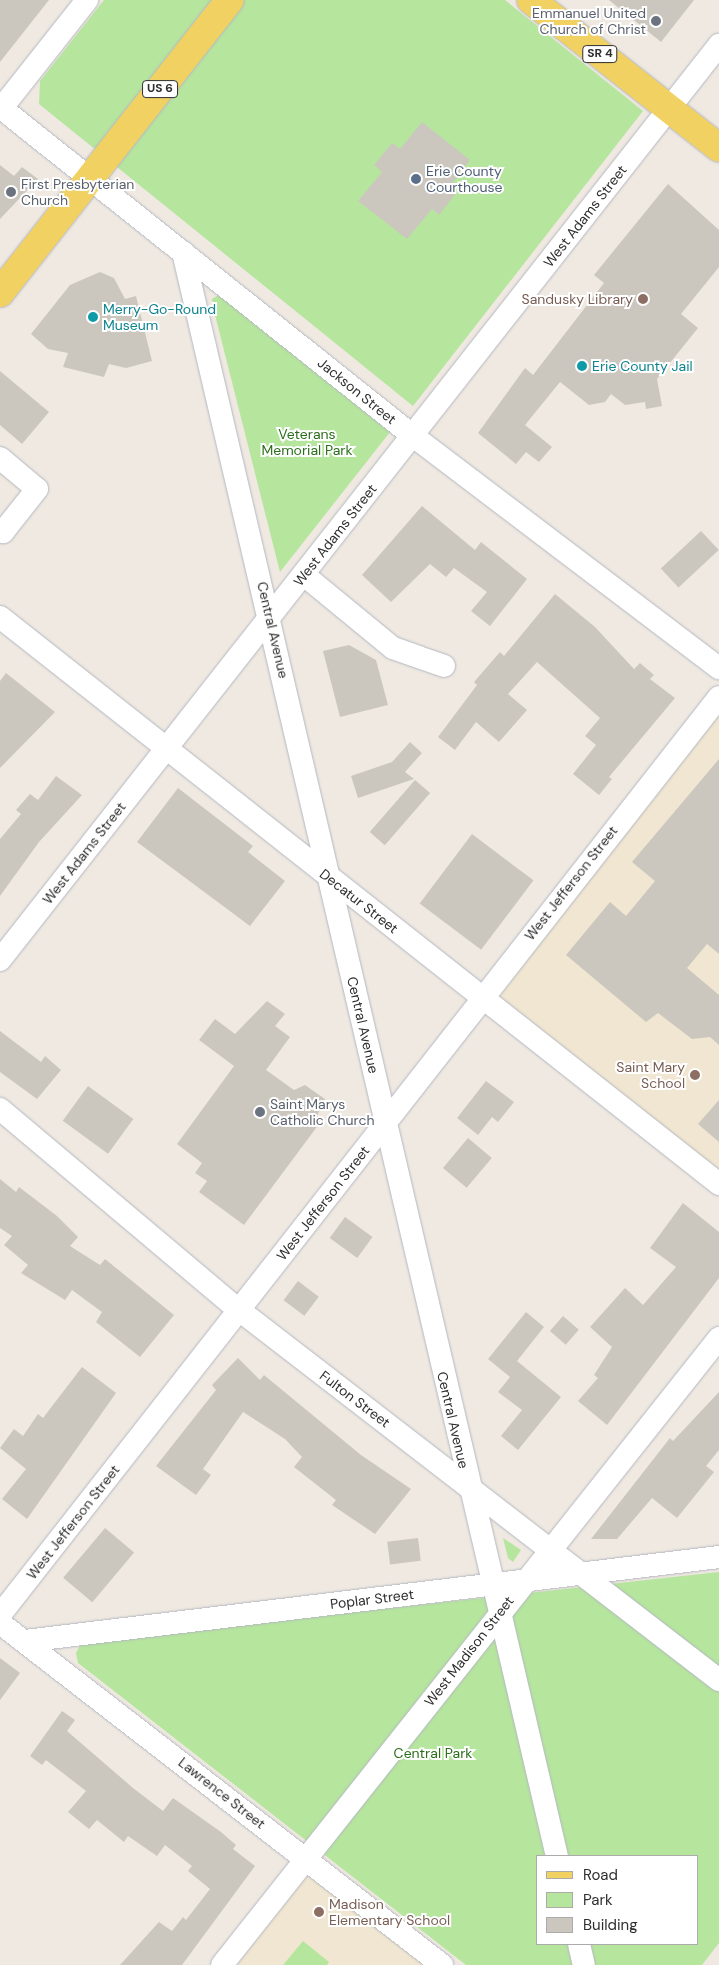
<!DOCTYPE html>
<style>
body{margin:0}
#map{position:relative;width:719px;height:1965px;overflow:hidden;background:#efe9e1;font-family:"DM Sans",sans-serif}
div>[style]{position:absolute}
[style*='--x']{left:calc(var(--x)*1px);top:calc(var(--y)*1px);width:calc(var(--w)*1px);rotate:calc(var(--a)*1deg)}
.education>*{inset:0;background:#f0e6d1}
.green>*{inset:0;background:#b6e59e}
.building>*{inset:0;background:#cbc7bf;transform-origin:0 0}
.roads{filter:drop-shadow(0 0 1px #b4b7c1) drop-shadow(0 0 1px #b4b7c1)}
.minor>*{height:22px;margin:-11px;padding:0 11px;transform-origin:11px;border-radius:11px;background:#fff}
.major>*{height:28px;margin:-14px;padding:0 14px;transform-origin:14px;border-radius:14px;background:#f2d163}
.dots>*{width:14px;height:14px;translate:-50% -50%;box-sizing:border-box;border:2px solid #fff;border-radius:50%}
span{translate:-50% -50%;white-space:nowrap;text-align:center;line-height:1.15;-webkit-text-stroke:4px #fff;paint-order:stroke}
.shield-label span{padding:1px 4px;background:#fff;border:1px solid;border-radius:4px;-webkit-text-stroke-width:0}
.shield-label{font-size:12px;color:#2e2e2e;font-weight:700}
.worship-label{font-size:14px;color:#5b616d}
.right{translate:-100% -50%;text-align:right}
.left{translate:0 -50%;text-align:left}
.service-label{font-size:14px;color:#4e5e75}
.street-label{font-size:14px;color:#2e2e2e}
.education-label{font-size:14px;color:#785e54}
.culture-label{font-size:14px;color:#0d838f}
.park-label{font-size:14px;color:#2c6e1b}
.legend{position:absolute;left:536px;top:1855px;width:162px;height:90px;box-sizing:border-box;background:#fff;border:1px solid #ababab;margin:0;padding:6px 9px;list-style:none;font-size:15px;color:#2e2e2e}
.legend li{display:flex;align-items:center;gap:10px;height:25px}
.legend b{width:25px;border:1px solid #ababab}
</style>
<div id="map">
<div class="education">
<div style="clip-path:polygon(719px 707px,719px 1177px,490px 996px)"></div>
<div style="clip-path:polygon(305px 1858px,442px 1965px,222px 1965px)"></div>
</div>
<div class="green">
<div style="clip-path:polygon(104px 0,505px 0,643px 111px,413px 406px,39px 104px,40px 81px)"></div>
<div style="clip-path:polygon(219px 295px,390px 432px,280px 572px,213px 307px,212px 299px)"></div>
<div style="clip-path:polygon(503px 1538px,521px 1550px,513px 1562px,508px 1558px)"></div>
<div style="clip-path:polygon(evenodd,719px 1572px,719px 1943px,702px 1965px,466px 1965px,78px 1663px,76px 1653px,82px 1642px,719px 1572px,538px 1856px,698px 1856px,698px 1944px,538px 1944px,538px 1856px)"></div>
<div style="clip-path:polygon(303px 1941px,329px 1962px,327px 1965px,283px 1965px)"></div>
</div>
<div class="building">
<div style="clip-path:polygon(0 0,49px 0,0 62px)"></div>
<div style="clip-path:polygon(609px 0,694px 0,661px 42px)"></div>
<div style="clip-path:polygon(422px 122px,470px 160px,450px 186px,457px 192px,439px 215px,432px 209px,407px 239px,358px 201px,382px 172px,374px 165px,392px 143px,400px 149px)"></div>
<div style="clip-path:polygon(0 165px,14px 176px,22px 167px,38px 179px,0 219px)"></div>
<div style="clip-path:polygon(668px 184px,719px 230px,719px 267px,681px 314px,698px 328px,657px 379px,662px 406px,646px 409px,645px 402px,625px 405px,611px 394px,605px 402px,589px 405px,560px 382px,525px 425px,552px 447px,539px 462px,526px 452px,516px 464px,478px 433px,525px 368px,533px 375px,604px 283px,594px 275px)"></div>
<div style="clip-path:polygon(100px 272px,114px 278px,125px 299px,136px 296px,152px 361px,126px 368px,109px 364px,104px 377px,63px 367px,68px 353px,48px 349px,31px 334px,70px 285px)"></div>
<div style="clip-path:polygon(0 371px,49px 412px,22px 444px,0 425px)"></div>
<div style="clip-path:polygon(422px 506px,475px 550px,481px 542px,527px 579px,490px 626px,471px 611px,487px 592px,454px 568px,446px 577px,430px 564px,391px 602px,362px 575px)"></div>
<div style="left:701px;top:531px;width:26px;height:55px;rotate:47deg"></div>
<div style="clip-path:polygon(555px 594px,595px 627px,634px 669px,640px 663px,654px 675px,650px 679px,675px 698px,609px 777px,612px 779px,599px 795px,573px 774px,596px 745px,585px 736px,600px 718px,537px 662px,508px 694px,527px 710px,499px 742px,476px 722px,455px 750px,438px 737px,477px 685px,474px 682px,500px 652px,504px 656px)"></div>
<div style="clip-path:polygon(349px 645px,376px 660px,388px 705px,340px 717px,323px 651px)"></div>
<div style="clip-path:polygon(6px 673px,55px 712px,0 768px,0 681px)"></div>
<div style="clip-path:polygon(410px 742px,422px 753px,405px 772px,414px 779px,358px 798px,351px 776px,392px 762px)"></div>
<div style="clip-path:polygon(719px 759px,719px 954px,707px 944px,687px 968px,719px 995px,719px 1045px,710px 1037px,692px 1039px,658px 1013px,646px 1022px,566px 955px,610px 902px,626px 916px,655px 881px,632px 862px)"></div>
<div style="clip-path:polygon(56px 776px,82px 795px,39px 842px,0 896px,0 839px,21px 814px,16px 810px,30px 794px,38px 800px)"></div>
<div style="left:415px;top:780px;width:20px;height:69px;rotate:41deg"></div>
<div style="clip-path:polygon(178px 788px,253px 846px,248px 852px,285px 881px,250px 926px,137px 842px)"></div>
<div style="left:472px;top:834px;width:77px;height:87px;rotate:37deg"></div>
<div style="clip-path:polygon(267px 1001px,285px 1014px,275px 1026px,290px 1037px,266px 1070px,294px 1090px,305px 1085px,325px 1099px,317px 1116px,322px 1120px,244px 1225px,199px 1192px,207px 1181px,195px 1173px,202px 1163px,177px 1144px,234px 1066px,199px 1040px,215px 1019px,235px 1034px)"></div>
<div style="clip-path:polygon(0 1031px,41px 1062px,45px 1056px,61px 1070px,37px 1099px,0 1072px)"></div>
<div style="clip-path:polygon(486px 1081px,514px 1102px,498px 1122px,492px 1117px,478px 1135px,457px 1118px)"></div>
<div style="left:88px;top:1086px;width:56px;height:43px;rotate:36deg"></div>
<div style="clip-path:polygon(719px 1100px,719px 1142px,698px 1124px)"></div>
<div style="left:468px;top:1138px;width:31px;height:39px;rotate:40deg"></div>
<div style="clip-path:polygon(0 1179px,16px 1192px,19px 1187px,57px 1216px,78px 1237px,70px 1246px,100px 1265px,105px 1259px,174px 1315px,140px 1357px,96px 1322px,102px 1312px,72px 1290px,65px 1300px,21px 1273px,28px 1265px,4px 1245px,12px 1236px,0 1228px)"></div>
<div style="clip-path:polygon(683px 1203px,719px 1232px,719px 1278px,607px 1425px,578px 1401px,598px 1378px,594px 1375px,612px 1347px,590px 1327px,625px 1288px,643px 1305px,676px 1267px,650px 1248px)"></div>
<div style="left:345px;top:1217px;width:34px;height:26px;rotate:36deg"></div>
<div style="left:298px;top:1281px;width:26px;height:24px;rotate:37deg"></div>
<div style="clip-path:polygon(526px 1312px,544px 1327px,517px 1361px,561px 1397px,518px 1450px,501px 1436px,522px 1410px,498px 1392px,510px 1377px,488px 1359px)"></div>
<div style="left:563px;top:1316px;width:21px;height:20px;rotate:41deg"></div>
<div style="clip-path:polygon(238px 1358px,260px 1380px,264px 1375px,361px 1455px,411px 1489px,375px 1534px,332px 1505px,336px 1500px,294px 1467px,302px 1457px,285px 1439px,243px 1412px,203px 1469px,211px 1475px,196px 1495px,156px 1466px,216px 1390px,212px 1385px)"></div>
<div style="clip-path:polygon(82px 1367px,116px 1393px,27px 1519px,2px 1499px,26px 1469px,0 1448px,14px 1429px,23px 1436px,38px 1414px,43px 1418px)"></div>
<div style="clip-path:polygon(719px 1392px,719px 1450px,706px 1466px,714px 1472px,677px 1518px,652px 1498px,617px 1539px,591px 1539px,670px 1438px,673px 1441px)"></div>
<div style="left:105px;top:1528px;width:38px;height:65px;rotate:40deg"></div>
<div style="left:418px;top:1538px;width:23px;height:31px;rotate:83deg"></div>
<div style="clip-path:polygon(0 1658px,20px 1673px,0 1700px)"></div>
<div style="clip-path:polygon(62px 1711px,75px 1720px,67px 1731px,133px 1788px,163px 1811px,173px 1798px,221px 1832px,236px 1845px,233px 1849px,255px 1866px,182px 1965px,120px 1965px,159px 1922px,172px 1931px,183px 1917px,186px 1920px,210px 1889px,188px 1871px,192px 1866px,165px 1845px,157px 1856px,128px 1836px,124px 1842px,97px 1820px,89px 1829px,68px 1812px,86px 1791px,46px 1760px,42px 1765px,30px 1756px)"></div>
</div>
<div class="roads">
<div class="minor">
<div style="--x:0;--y:107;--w:528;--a:38.54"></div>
<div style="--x:413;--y:436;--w:384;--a:37.2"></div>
<div style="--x:1;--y:109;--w:139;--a:-51.7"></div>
<div style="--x:183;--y:252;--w:1647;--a:76.88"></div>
<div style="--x:0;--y:458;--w:48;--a:40"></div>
<div style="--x:37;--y:489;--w:55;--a:128.3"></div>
<div style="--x:3;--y:532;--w:4;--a:-146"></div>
<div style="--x:304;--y:575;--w:115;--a:39.4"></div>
<div style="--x:393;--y:648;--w:54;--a:19.4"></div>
<div style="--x:0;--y:617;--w:916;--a:38.26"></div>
<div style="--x:0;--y:960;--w:1164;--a:-51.84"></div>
<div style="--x:0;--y:1109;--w:312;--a:40.1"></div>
<div style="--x:239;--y:1310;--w:606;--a:37.63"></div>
<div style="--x:0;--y:1615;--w:1166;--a:-51.93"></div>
<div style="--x:0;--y:1623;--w:559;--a:37.73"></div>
<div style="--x:25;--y:1641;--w:699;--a:-6.9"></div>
<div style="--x:579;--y:1944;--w:22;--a:77"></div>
<div style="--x:222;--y:1965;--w:800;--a:-51.6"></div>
</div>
<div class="major">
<div style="--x:531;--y:0;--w:239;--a:38.2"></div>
<div style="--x:0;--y:293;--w:372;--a:-51.9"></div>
</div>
</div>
<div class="dots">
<div style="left:656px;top:21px;background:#6b7280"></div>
<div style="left:416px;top:179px;background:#5c6f8a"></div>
<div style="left:11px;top:192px;background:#6b7280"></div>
<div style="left:643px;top:299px;background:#8d6e63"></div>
<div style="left:93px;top:317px;background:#0f9aa8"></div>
<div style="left:582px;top:366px;background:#0f9aa8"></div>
<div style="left:695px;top:1075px;background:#8d6e63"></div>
<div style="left:260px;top:1112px;background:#6b7280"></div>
<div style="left:319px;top:1912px;background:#8d6e63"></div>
</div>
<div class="shield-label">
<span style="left:600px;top:54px">SR 4</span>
<span style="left:160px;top:89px">US 6</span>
</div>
<div class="worship-label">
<span class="right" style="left:646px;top:21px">Emmanuel United<br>Church of Christ</span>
<span class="left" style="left:21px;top:192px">First Presbyterian<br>Church</span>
<span class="left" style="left:270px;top:1112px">Saint Marys<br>Catholic Church</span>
</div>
<div class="service-label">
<span class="left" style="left:426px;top:179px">Erie County<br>Courthouse</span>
</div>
<div class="street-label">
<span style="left:585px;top:216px;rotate:-52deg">West Adams Street</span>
<span style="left:357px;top:391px;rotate:39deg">Jackson Street</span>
<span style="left:335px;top:535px;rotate:-52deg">West Adams Street</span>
<span style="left:273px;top:630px;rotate:77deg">Central Avenue</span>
<span style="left:84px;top:853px;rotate:-52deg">West Adams Street</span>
<span style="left:571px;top:883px;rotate:-52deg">West Jefferson Street</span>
<span style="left:359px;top:901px;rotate:38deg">Decatur Street</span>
<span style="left:363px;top:1025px;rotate:77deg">Central Avenue</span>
<span style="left:323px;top:1203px;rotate:-52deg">West Jefferson Street</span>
<span style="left:355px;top:1399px;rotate:37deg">Fulton Street</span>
<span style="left:453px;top:1420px;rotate:77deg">Central Avenue</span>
<span style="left:73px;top:1522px;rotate:-52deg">West Jefferson Street</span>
<span style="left:372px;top:1599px;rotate:-7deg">Poplar Street</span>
<span style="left:469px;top:1651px;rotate:-52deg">West Madison Street</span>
<span style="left:222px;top:1793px;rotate:38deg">Lawrence Street</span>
</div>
<div class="education-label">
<span class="right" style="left:633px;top:299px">Sandusky Library</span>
<span class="right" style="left:685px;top:1075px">Saint Mary<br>School</span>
<span class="left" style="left:329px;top:1912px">Madison<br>Elementary School</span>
</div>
<div class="culture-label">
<span class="left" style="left:103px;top:317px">Merry-Go-Round<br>Museum</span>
<span class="left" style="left:592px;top:366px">Erie County Jail</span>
</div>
<div class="park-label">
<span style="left:307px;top:442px">Veterans<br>Memorial Park</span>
<span style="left:433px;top:1753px">Central Park</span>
</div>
<ul class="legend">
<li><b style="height:6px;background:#f2d163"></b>Road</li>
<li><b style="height:14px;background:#b6e59e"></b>Park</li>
<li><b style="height:14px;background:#cbc7bf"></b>Building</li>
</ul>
</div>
